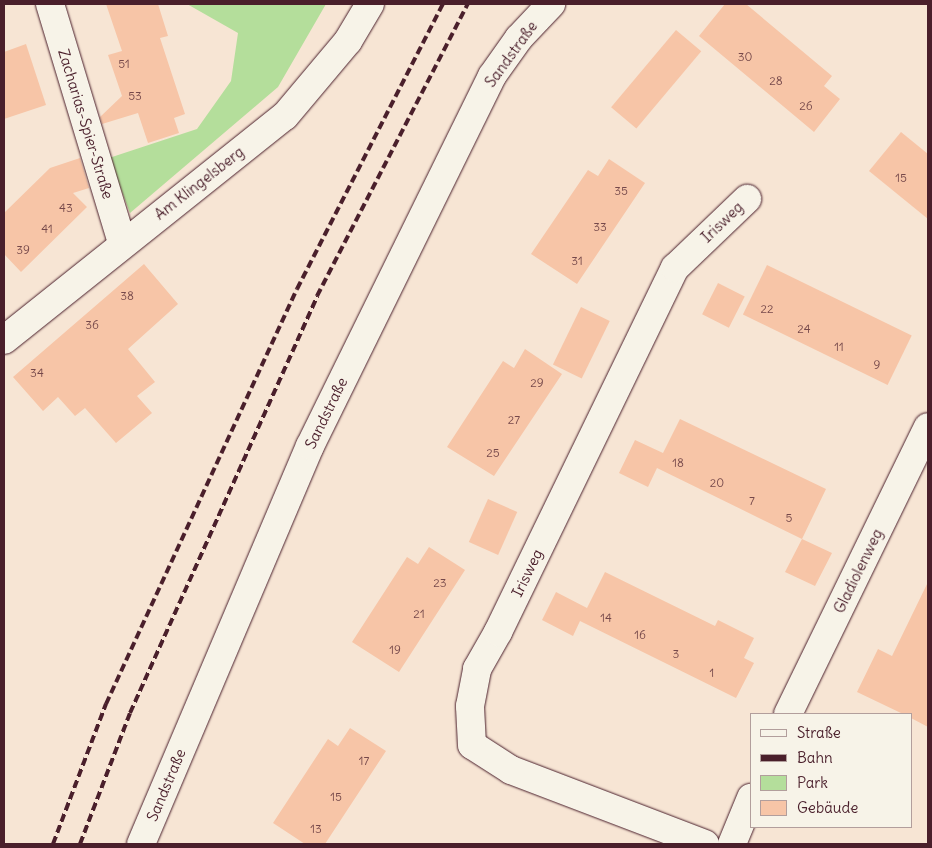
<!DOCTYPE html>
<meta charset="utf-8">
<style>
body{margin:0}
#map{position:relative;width:932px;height:848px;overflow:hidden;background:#f7e5d4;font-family:Delius,sans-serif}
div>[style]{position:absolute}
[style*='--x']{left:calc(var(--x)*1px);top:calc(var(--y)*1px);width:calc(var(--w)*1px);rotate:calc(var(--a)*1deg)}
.green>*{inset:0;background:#b4de9b}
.building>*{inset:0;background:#f7c5a7;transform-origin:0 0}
.roads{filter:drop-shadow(0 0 1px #4a1f2b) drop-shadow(0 0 1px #4a1f2b)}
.minor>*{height:28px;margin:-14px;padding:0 14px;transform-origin:14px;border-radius:14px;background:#f7f3e8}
.secondary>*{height:28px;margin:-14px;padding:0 14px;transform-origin:14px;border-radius:14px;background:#f7f3e8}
.rail>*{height:4px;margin-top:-2px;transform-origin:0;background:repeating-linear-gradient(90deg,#4a1f2b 0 8px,transparent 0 12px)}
span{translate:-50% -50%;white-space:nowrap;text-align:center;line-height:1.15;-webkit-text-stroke:4px #f7f3e8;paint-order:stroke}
.number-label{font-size:12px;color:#75484a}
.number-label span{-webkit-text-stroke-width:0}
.street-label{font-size:15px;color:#4a1f2b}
.frame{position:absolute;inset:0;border:5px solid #4a1f2b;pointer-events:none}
.legend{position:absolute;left:750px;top:713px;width:162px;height:115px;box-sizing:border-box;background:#f7f3e8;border:1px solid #b29e9c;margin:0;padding:6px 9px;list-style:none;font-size:15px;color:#4a1f2b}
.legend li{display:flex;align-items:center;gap:10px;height:25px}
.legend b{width:25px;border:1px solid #b29e9c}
</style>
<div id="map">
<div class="green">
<div style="clip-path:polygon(187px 4px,326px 4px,278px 87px,130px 213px,109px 158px,197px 129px,231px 81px,238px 33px)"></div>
</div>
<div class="building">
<div style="clip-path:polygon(106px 4px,158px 4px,168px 36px,160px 38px,185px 114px,174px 118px,179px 133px,148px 143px,138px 113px,102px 124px,100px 117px,122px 96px,108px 55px,122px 51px)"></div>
<div style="clip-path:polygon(725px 4px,746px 4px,832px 76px,824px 86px,840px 99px,814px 132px,699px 36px)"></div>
<div style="left:676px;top:30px;width:33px;height:101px;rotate:40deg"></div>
<div style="clip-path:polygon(26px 44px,46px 105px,4px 119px,4px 52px)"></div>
<div style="clip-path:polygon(901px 132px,928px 154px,928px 219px,869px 171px)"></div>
<div style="clip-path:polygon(80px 158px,89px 188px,73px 193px,87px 207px,21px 272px,4px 254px,4px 213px,50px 168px)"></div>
<div style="clip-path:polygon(609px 159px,645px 183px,577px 284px,531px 254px,588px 170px,598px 176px)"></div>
<div style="clip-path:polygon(144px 264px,178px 304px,128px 349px,155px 382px,137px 396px,152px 413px,116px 443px,85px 408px,75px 416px,58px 397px,43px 411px,13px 377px)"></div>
<div style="left:767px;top:265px;width:161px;height:55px;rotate:26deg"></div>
<div style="left:718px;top:283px;width:30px;height:35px;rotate:27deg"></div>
<div style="left:581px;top:307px;width:32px;height:64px;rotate:26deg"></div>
<div style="clip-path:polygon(525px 349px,562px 374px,494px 476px,447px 447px,503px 361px,514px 368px)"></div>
<div style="clip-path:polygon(680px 419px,826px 489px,802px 539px,832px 553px,815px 586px,785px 572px,802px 539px,657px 468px,648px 487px,619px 473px,635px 440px,663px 453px)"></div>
<div style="left:488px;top:499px;width:32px;height:47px;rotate:24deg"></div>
<div style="clip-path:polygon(429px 547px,465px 570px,399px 672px,352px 642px,407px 557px,418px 564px)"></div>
<div style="clip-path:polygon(605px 572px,715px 626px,718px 620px,754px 638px,744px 658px,754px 663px,736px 698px,580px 621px,573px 636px,542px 620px,556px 592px,587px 608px,584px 614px)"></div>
<div style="clip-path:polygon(928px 582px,928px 727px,911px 718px,911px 714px,903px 714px,857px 692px,878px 649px,892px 656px)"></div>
<div style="clip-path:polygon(350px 728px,386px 751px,325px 844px,305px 844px,273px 823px,328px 739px,338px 746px)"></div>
</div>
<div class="roads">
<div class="minor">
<div style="--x:50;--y:4;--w:250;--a:73.2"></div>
<div style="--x:4;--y:340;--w:359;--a:-38.6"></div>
<div style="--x:285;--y:116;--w:98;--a:-50"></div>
<div style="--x:348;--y:41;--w:43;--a:-59.3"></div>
<div style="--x:788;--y:714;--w:319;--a:-64"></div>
<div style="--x:705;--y:844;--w:208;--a:-159.1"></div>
<div style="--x:511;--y:770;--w:46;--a:-147.3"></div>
<div style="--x:472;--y:745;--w:39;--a:-93"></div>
<div style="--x:470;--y:706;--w:38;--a:-79"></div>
<div style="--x:477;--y:669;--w:43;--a:-60.4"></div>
<div style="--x:498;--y:632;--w:405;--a:-64.1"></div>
<div style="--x:675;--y:268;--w:100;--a:-43.8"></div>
<div style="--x:732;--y:844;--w:50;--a:-67.6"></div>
</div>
<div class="secondary">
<div style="--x:141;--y:844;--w:432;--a:-67"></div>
<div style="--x:310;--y:446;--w:412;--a:-63.8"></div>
<div style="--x:492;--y:76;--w:47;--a:-54.6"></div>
<div style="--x:519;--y:38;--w:47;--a:-46.7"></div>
</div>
</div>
<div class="rail">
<div style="--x:53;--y:844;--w:150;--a:-69.3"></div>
<div style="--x:106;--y:704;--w:457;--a:-65.3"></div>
<div style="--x:297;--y:289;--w:320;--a:-62.9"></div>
<div style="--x:80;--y:844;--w:140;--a:-69.1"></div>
<div style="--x:130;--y:713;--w:457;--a:-65.8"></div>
<div style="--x:317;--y:296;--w:329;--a:-62.7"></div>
</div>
<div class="number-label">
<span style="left:745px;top:57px">30</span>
<span style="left:124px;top:64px">51</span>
<span style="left:776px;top:81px">28</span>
<span style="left:135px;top:96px">53</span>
<span style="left:806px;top:106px">26</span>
<span style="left:901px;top:178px">15</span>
<span style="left:621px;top:191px">35</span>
<span style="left:66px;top:208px">43</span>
<span style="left:600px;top:227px">33</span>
<span style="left:47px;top:229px">41</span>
<span style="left:23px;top:250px">39</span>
<span style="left:577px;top:261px">31</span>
<span style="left:127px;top:296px">38</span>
<span style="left:767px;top:309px">22</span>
<span style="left:92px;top:325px">36</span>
<span style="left:804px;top:329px">24</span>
<span style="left:839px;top:347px">11</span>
<span style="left:877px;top:365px">9</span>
<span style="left:37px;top:373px">34</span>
<span style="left:537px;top:383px">29</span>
<span style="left:514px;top:420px">27</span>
<span style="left:493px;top:453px">25</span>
<span style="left:678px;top:463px">18</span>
<span style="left:717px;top:483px">20</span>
<span style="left:752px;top:501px">7</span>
<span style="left:789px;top:518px">5</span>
<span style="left:440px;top:583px">23</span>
<span style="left:419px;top:614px">21</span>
<span style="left:606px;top:618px">14</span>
<span style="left:640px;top:635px">16</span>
<span style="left:395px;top:650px">19</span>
<span style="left:676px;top:654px">3</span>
<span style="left:712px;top:673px">1</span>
<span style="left:364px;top:761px">17</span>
<span style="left:336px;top:797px">15</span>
<span style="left:316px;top:829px">13</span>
</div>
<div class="street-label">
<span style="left:511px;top:54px;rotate:-54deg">Sandstraße</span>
<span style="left:86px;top:124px;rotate:73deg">Zacharias-Spier-Straße</span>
<span style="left:199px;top:183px;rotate:-38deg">Am Klingelsberg</span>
<span style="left:722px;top:222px;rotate:-44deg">Irisweg</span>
<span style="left:326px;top:413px;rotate:-64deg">Sandstraße</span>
<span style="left:858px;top:571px;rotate:-64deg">Gladiolenweg</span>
<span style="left:527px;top:573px;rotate:-64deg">Irisweg</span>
<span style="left:166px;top:785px;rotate:-67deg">Sandstraße</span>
</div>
<div class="frame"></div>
<ul class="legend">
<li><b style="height:6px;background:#f7f3e8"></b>Straße</li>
<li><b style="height:6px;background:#4a1f2b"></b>Bahn</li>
<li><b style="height:14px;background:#b4de9b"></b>Park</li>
<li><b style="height:14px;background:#f7c5a7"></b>Gebäude</li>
</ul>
</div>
